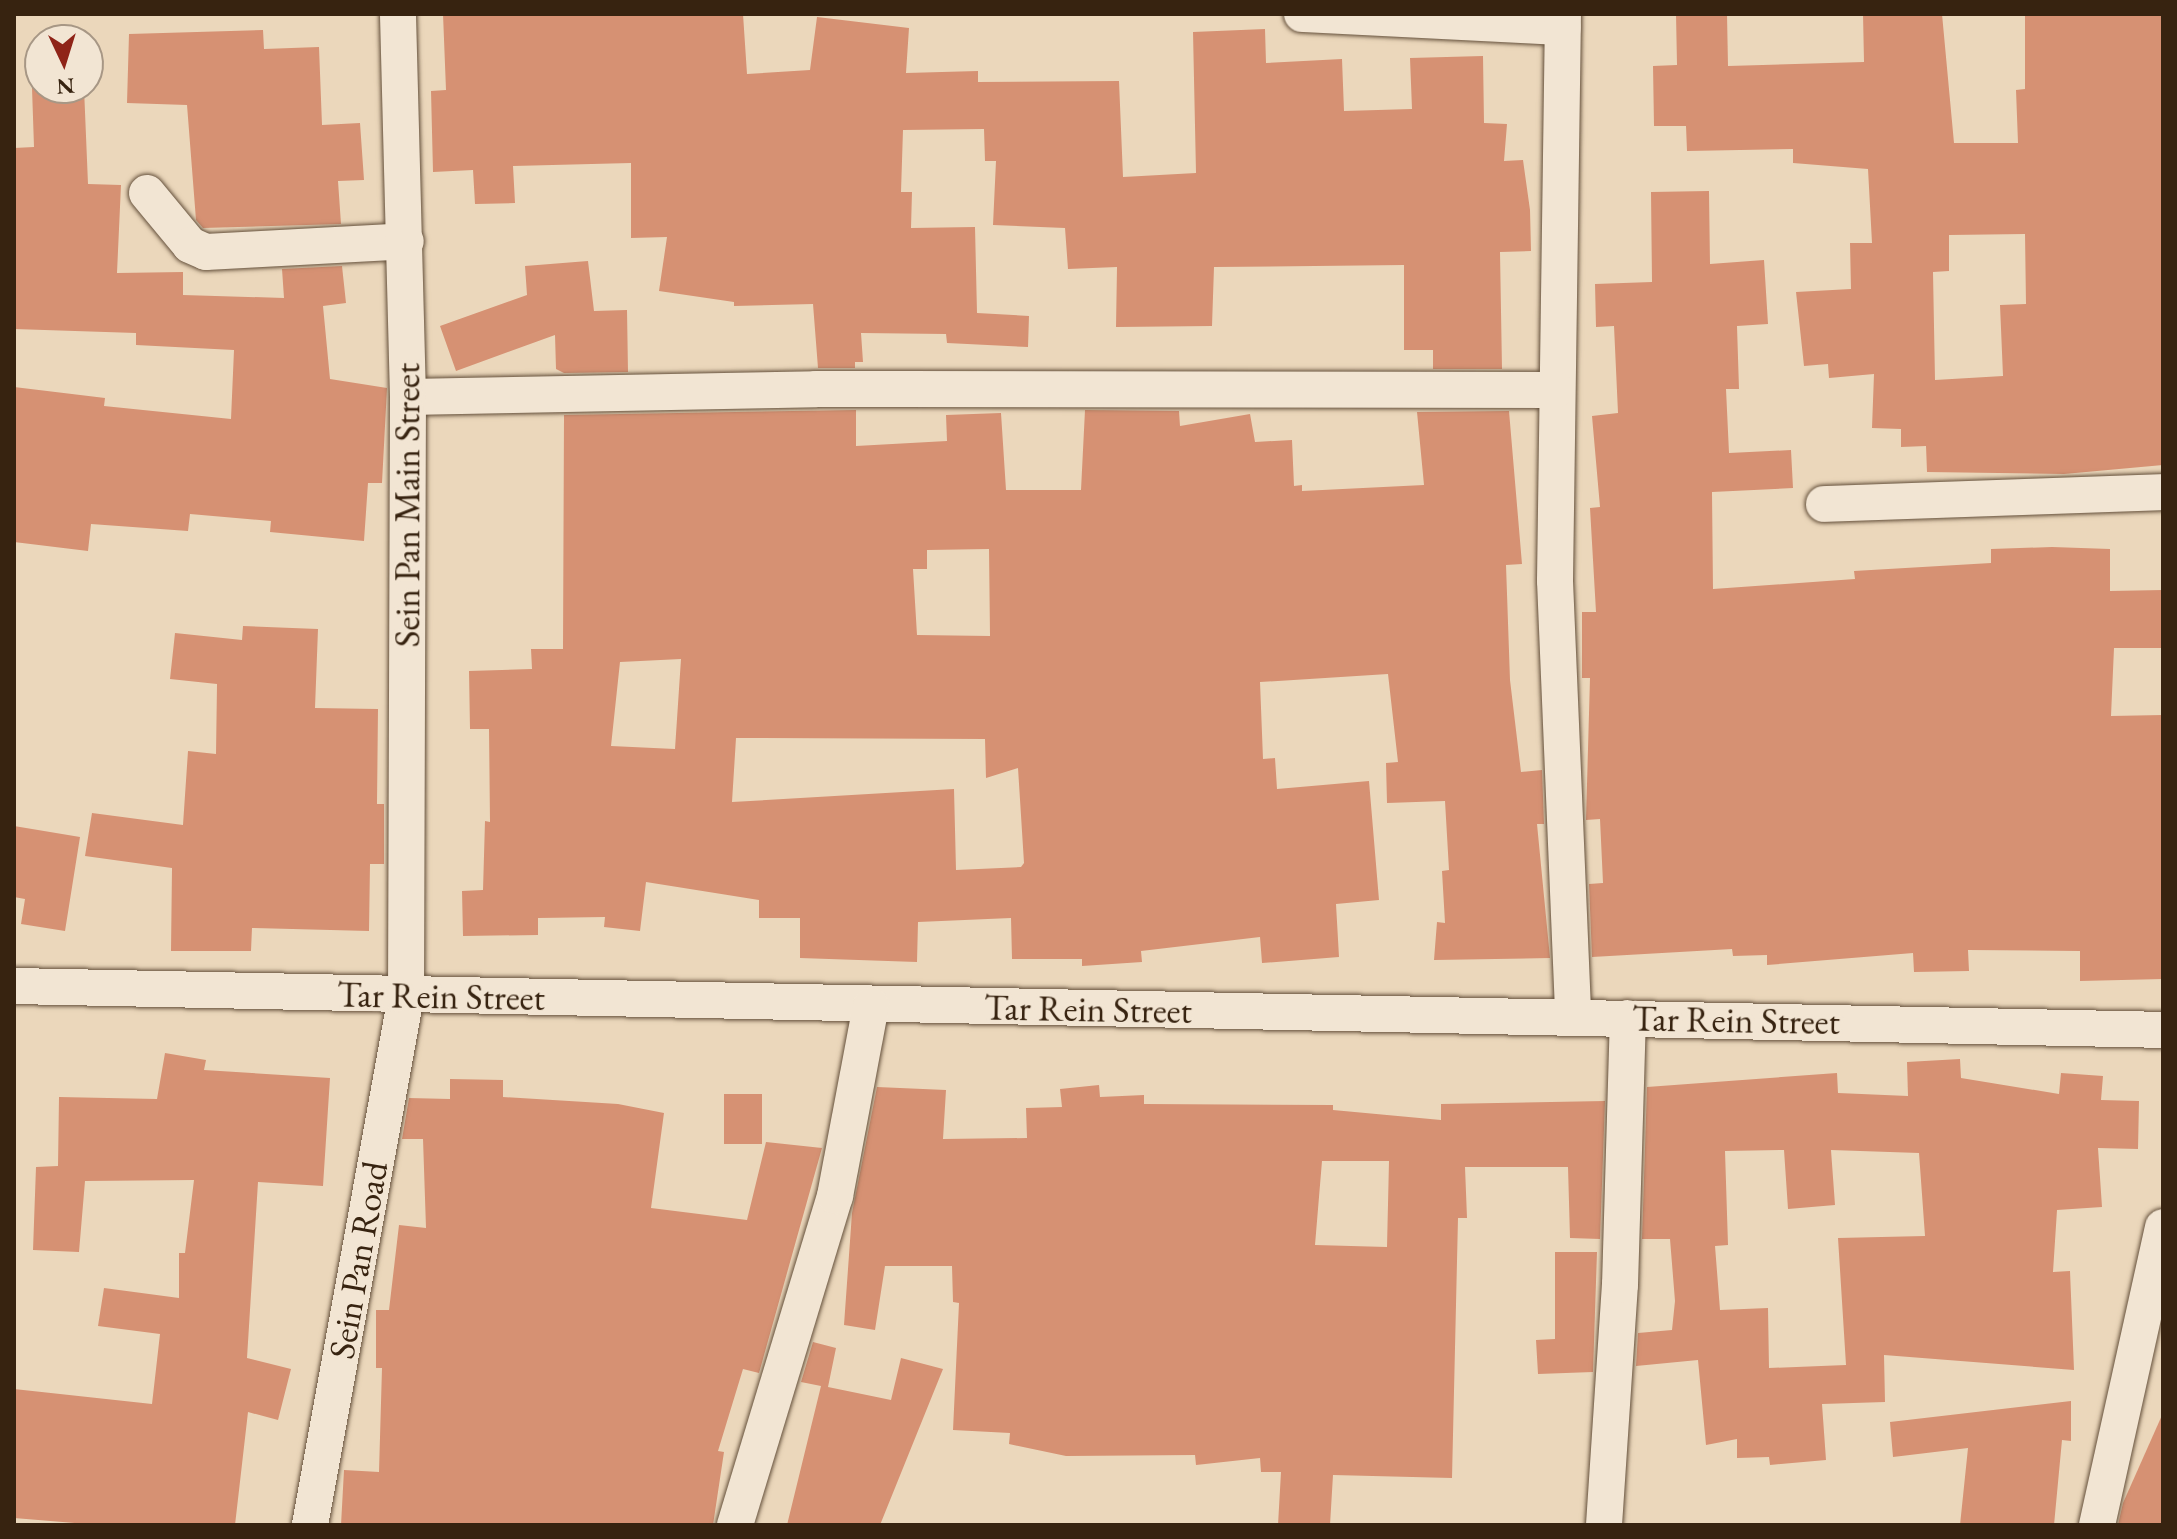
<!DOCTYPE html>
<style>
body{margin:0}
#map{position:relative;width:2177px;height:1539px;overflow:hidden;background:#ebd7bb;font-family:"EB Garamond",serif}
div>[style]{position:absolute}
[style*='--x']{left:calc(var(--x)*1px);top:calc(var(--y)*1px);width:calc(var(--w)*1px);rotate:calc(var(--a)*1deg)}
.building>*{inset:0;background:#d69173;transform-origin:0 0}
.roads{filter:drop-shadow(0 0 2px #64503b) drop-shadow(0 0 2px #64503b)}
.street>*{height:36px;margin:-18px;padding:0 18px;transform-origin:18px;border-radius:18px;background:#f2e5d3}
span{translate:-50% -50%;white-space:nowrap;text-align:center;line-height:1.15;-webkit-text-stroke:7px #f2e5d3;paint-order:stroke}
.street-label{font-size:36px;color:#372310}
.frame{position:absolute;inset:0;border:16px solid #372310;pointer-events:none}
.north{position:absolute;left:24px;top:24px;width:80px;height:80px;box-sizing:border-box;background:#f2e5d3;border:2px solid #a79785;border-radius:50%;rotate:176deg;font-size:22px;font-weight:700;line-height:32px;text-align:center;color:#372310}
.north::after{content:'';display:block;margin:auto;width:28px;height:36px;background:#8f2418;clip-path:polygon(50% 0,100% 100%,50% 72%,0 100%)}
</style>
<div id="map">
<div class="building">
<div style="clip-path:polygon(443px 14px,743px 14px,747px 74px,810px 70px,817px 17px,909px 28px,906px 73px,978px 71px,978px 82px,1119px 81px,1123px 177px,1196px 173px,1193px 32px,1265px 29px,1266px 63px,1342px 59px,1344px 111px,1412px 109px,1410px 58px,1483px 56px,1484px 123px,1507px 124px,1504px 161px,1523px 160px,1530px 210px,1531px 251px,1500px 252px,1502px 369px,1433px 369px,1433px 350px,1404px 350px,1404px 265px,1214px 267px,1212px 326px,1116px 327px,1117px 267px,1068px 269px,1065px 228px,993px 225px,996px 161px,985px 161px,984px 129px,903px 130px,901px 192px,912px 192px,911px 228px,975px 227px,977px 313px,1029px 316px,1028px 347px,947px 343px,946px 334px,861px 333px,863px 362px,855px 362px,855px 368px,818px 368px,813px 304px,734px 306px,734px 302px,659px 291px,667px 237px,631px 238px,631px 163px,513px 166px,515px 203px,475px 204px,473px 170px,433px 172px,431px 91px,446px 90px)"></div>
<div style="clip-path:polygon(evenodd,1676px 14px,1727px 14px,1728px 66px,1864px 62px,1863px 14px,1942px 14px,1954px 143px,2018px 143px,2016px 90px,2025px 89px,2025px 14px,2163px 14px,2163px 465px,2064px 474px,1927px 472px,1926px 446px,1901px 447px,1901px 429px,1872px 428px,1874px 374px,1829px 378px,1828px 364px,1804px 366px,1796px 292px,1851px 289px,1850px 243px,1872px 243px,1868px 169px,1793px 163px,1793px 149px,1687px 151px,1686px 126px,1654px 126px,1653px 66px,1677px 65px,1676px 14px,2025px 234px,2026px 304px,2000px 305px,2003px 376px,1935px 380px,1933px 272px,1949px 271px,1949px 235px,2025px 234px)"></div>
<div style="clip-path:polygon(263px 30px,264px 49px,319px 47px,322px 125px,360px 123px,364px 180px,338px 181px,341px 224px,203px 228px,196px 220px,187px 105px,127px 103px,129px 34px)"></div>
<div style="clip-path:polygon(32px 88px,84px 88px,88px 184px,121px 185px,117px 273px,183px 272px,183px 295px,284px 298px,282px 269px,342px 266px,346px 303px,323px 306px,330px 379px,387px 388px,382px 483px,368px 483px,364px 541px,270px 532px,271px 521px,190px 514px,188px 531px,91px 524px,88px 551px,14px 542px,14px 387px,105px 398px,104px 406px,231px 419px,234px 350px,136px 345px,136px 333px,14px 329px,14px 148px,34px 147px)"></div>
<div style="clip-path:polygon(1709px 191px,1710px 264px,1764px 260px,1768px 324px,1737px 326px,1739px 389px,1726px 389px,1729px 453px,1791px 450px,1793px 488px,1712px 492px,1713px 589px,1855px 579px,1854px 571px,1991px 563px,1991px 549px,2052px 547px,2110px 549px,2110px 591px,2163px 590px,2163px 648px,2114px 648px,2111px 716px,2163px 715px,2163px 979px,2080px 981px,2080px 951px,1968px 950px,1969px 971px,1914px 972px,1913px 953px,1767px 965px,1767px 955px,1733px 956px,1732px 949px,1592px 957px,1589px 884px,1603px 883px,1600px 819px,1586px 820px,1590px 678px,1582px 678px,1582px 612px,1596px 612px,1590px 508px,1600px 507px,1592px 416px,1618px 413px,1614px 326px,1596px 327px,1595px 284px,1652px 282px,1651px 192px)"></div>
<div style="clip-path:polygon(588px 261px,594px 311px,627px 310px,628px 372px,564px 373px,556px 369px,555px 335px,456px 371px,440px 326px,527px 295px,525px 266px)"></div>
<div style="clip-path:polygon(evenodd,856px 410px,856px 446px,947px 441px,946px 415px,1001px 413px,1006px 490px,1081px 490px,1085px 410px,1179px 411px,1180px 426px,1250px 414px,1255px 442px,1292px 440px,1294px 486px,1302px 485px,1302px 491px,1424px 485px,1417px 412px,1509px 411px,1522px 564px,1506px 565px,1510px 680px,1521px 772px,1542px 770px,1544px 824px,1537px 824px,1550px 958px,1434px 960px,1437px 922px,1445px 923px,1442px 871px,1449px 870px,1445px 801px,1387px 803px,1386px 763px,1398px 762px,1388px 674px,1260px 682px,1263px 759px,1275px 758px,1277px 789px,1369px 781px,1379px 900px,1336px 904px,1339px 957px,1262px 963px,1260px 937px,1141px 951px,1142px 962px,1082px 966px,1082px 959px,1012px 959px,1011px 918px,918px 922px,917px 962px,800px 958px,800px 918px,759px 918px,759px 900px,646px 882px,640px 931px,604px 927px,605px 917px,538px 918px,538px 935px,463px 936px,462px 891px,483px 890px,485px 821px,490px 822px,489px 729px,470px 729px,469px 671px,532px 669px,531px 649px,563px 649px,564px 415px,856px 410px,989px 549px,990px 636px,917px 635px,913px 569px,927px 569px,927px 550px,989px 549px,856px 410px,681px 659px,675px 749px,611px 746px,620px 662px,681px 659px,856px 410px,736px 738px,985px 739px,986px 778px,1018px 768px,1024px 863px,1021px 867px,956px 870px,954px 789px,732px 802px,736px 738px)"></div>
<div style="clip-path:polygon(243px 626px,318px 629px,315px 708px,378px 709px,377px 804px,384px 804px,384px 864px,370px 864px,369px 931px,252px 928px,251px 951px,171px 951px,172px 868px,85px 856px,92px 813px,183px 825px,188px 751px,216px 754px,217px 684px,170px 679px,175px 633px,242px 640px)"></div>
<div style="clip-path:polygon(14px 826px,80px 837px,65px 931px,21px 924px,25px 899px,14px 897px)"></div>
<div style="clip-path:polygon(165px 1053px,206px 1060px,204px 1070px,330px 1078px,323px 1186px,258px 1182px,247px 1358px,291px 1369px,278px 1420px,248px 1412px,235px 1525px,99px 1525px,14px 1518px,14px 1389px,152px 1404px,160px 1334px,98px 1326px,104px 1288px,179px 1298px,179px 1253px,185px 1253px,194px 1180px,85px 1181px,79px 1252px,33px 1250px,36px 1167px,58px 1166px,59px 1097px,157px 1099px)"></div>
<div style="clip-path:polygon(evenodd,1960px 1059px,1961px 1078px,2059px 1094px,2061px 1073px,2103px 1076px,2101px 1100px,2139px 1101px,2138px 1149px,2098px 1148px,2102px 1207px,2057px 1210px,2053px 1272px,2070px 1271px,2074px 1370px,1884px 1355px,1885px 1402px,1822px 1404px,1826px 1460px,1770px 1465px,1769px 1457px,1737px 1458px,1737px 1439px,1706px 1445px,1698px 1360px,1636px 1366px,1638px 1333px,1672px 1330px,1675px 1301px,1670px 1239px,1642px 1239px,1647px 1087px,1837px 1073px,1838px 1093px,1908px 1096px,1907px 1062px,1960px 1059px,1784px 1150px,1788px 1209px,1835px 1205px,1831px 1150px,1919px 1153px,1925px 1236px,1838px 1238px,1846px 1365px,1769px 1368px,1768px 1308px,1720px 1310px,1715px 1246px,1728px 1245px,1725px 1151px,1784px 1150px)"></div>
<div style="clip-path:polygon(450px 1079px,503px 1080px,503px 1097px,618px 1104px,664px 1113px,651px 1208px,747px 1220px,766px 1142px,822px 1148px,759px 1373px,743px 1369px,718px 1451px,724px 1452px,713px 1525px,341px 1525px,344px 1470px,379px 1472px,382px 1368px,376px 1368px,376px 1310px,389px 1310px,399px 1225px,426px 1228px,423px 1139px,402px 1139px,409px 1098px,450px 1099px)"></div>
<div style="clip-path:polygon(evenodd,1099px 1085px,1100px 1097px,1144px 1095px,1144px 1104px,1333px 1105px,1333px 1110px,1441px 1120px,1441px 1104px,1605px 1101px,1600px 1239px,1570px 1238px,1568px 1167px,1465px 1167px,1467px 1218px,1458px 1218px,1452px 1478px,1333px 1475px,1330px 1525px,1278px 1525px,1281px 1472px,1261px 1472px,1260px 1458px,1196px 1465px,1195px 1455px,1066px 1456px,1009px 1444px,1010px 1433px,953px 1430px,959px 1303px,953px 1302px,952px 1266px,885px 1266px,875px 1330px,844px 1325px,852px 1213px,877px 1087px,946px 1090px,943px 1139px,1027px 1138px,1026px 1108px,1062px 1107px,1060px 1089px,1099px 1085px,1322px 1161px,1389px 1161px,1387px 1247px,1315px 1245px,1322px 1161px)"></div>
<div style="left:724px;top:1094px;width:38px;height:50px"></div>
<div style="clip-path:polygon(1555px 1252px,1597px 1252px,1593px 1372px,1538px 1374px,1536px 1340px,1555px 1339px)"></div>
<div style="clip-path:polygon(813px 1342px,836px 1348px,828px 1387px,891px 1400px,901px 1358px,943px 1369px,880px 1525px,787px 1525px,821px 1386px,801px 1382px)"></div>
<div style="clip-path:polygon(2071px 1401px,2071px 1441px,2062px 1440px,2054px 1525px,1960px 1525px,1968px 1448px,1893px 1457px,1890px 1422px)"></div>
<div style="clip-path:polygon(2163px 1413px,2163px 1525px,2118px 1525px,2123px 1503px)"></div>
</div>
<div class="roads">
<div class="street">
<div style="--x:1302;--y:14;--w:261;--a:2.9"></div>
<div style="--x:1563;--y:14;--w:567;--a:90.81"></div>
<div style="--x:1555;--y:581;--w:436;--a:87.6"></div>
<div style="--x:147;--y:193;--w:67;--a:50.4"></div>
<div style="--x:190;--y:245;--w:17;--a:24"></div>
<div style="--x:206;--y:252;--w:200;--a:-3.1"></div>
<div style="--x:408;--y:397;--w:408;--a:-1.1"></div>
<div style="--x:816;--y:389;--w:740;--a:0.08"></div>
<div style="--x:1824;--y:504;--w:339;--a:-2"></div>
<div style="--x:14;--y:986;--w:2149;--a:1.17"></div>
<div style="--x:310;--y:1525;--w:538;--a:-79.71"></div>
<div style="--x:406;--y:996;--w:599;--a:-89.81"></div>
<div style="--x:408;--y:397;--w:383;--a:-91.5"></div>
<div style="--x:735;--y:1525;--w:344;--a:-73.1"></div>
<div style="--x:835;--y:1196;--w:194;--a:-79.3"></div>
<div style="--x:1604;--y:1525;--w:241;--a:-86.2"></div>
<div style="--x:1620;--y:1285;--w:267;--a:-88.3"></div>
<div style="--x:2097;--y:1525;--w:305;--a:-77.5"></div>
</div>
</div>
<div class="street-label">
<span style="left:407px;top:505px;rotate:-90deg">Sein Pan Main Street</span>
<span style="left:441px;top:996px;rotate:1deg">Tar Rein Street</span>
<span style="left:1088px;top:1009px;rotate:1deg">Tar Rein Street</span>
<span style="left:1736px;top:1020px;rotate:1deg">Tar Rein Street</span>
<span style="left:358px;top:1260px;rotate:-80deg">Sein Pan Road</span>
</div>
<div class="frame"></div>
<div class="north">N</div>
</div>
